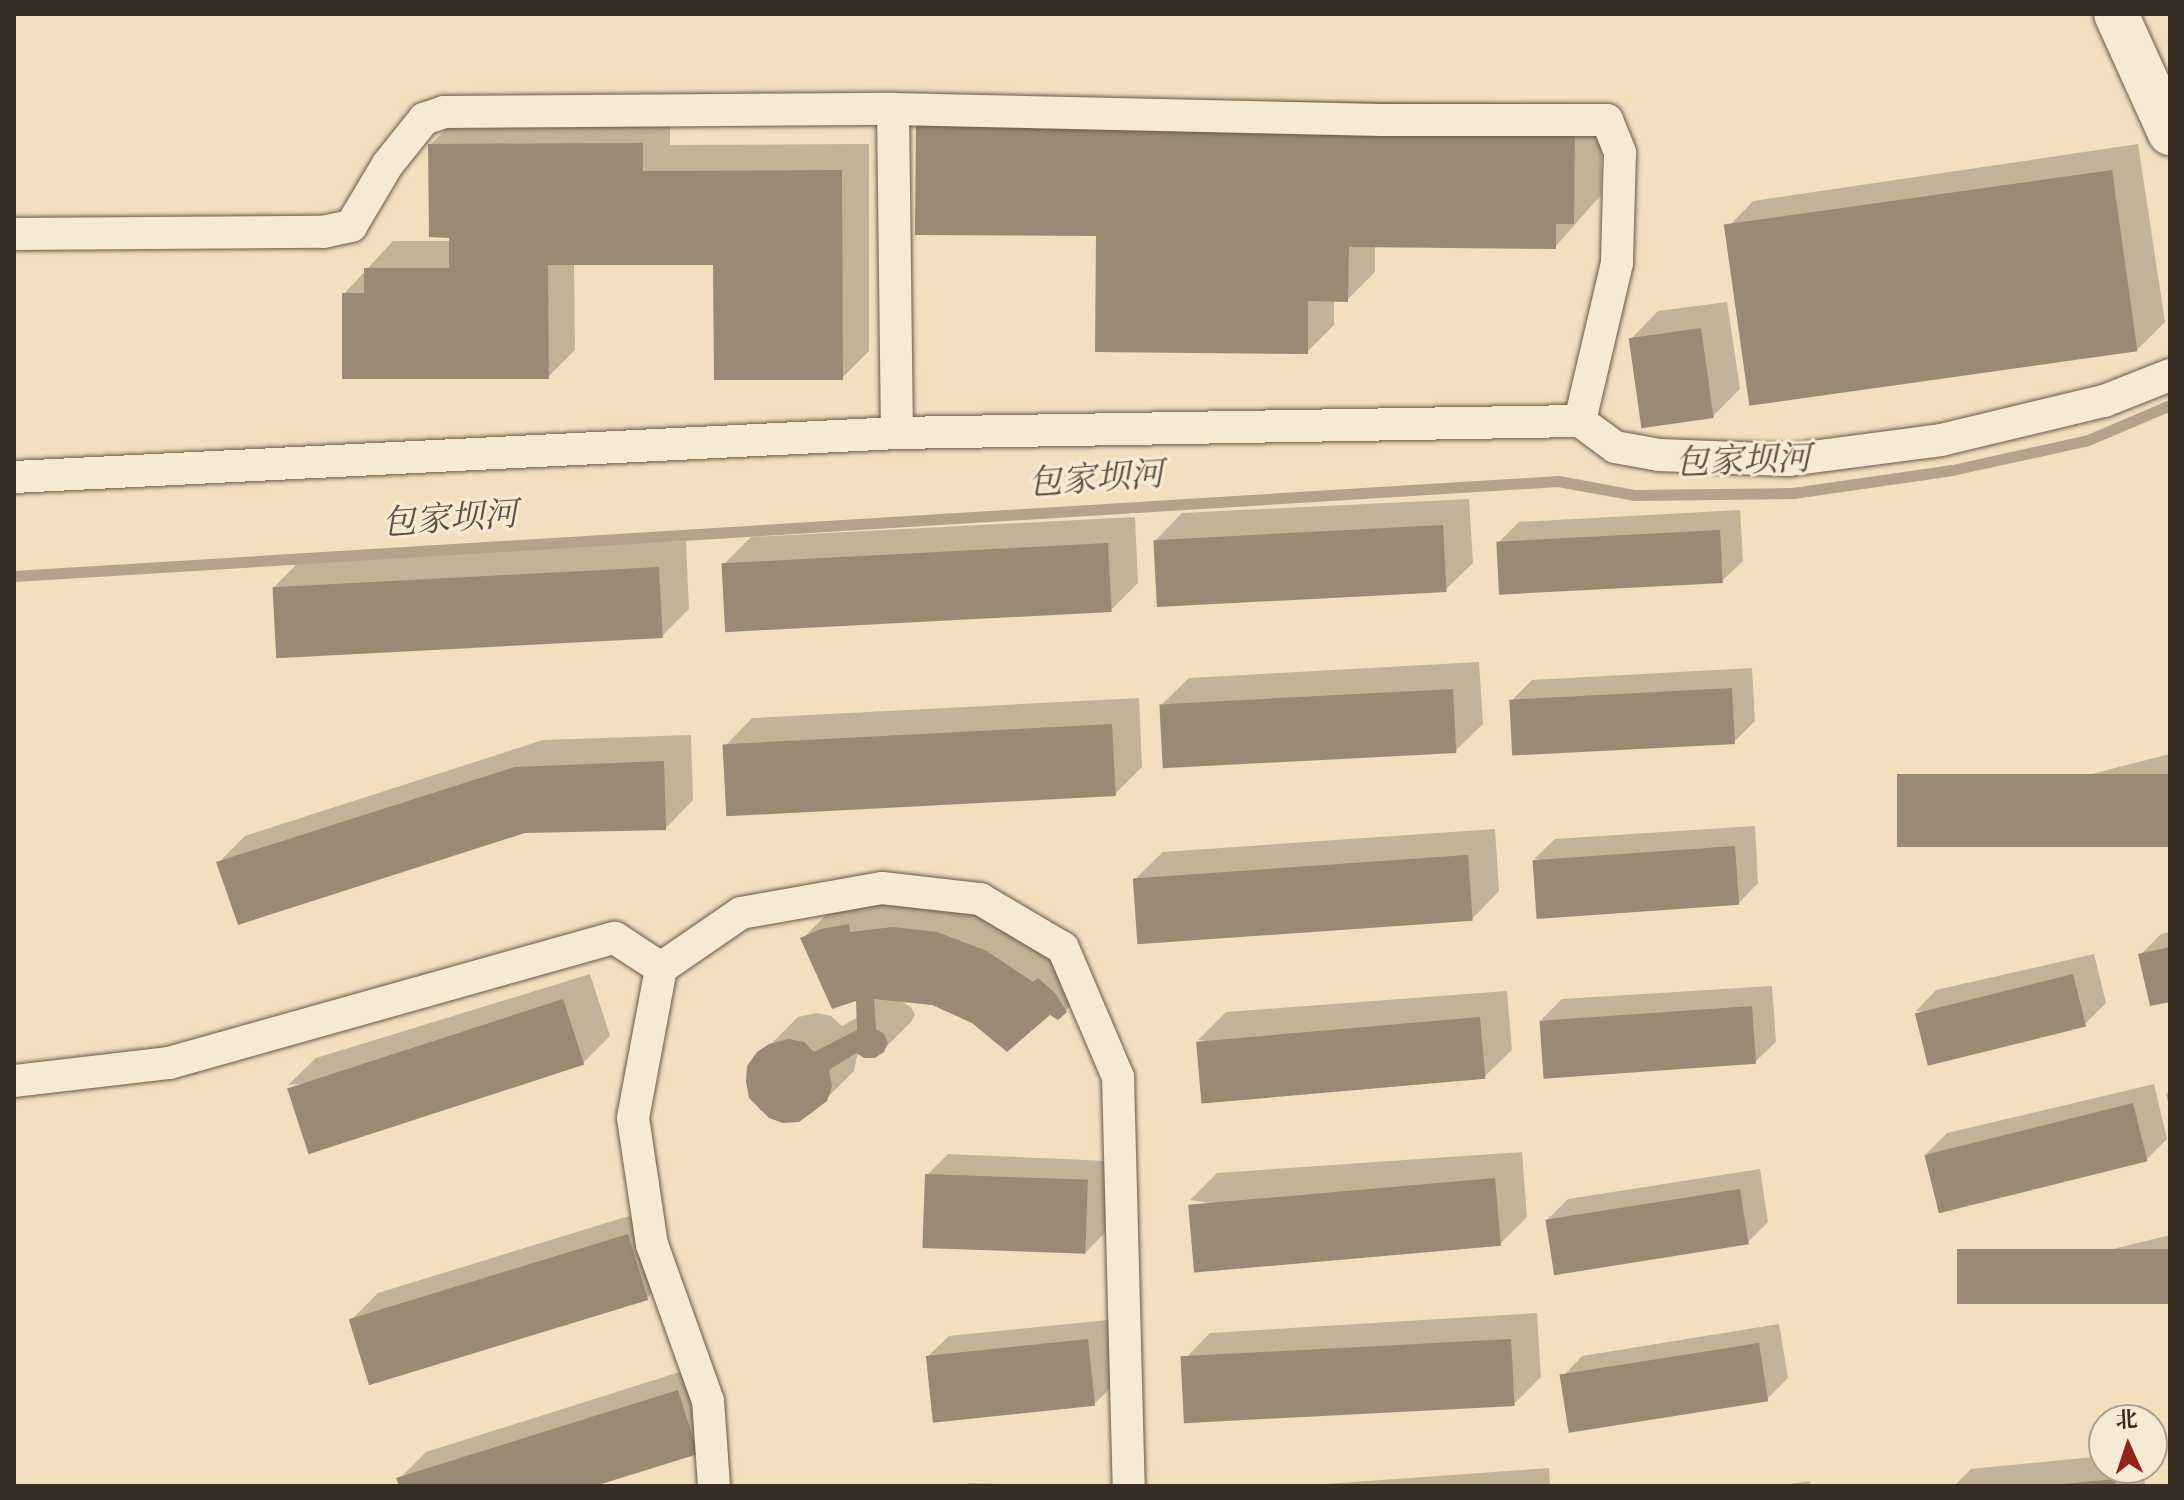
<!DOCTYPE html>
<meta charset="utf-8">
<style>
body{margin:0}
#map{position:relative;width:2184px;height:1500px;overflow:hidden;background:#f3dfbe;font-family:"Sorts Mill Goudy","Noto Serif SC",serif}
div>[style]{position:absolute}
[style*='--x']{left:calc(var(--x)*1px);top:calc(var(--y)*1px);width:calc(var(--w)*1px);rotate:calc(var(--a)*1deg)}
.shadow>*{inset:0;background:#0003}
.stream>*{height:11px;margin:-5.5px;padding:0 5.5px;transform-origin:5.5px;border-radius:5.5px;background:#b4a289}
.building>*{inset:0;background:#9a8974;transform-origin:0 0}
.roads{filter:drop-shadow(0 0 2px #68594a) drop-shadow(0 0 2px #68594a)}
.street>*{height:32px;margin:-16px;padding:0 16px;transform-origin:16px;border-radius:16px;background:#f7ead5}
.secondary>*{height:44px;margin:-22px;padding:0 22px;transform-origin:22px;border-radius:22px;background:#f7ead5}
span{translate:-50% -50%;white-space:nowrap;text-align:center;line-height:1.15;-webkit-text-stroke:6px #f7ead5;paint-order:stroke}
.water-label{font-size:34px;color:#5e4f42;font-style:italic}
.frame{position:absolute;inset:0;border:16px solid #392c23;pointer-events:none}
.north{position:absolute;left:2088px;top:1404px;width:80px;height:80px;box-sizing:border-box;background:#f7ead5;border:2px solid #ab9e8e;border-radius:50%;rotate:357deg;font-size:22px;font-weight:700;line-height:32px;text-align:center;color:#392c23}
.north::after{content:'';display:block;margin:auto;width:28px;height:36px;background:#8f2418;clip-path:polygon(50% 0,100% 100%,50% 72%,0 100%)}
</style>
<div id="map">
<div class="shadow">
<div style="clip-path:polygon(945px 98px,1602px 104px,1601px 195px,1555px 247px,1375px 245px,1375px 272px,1347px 300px,1334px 299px,1334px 325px,1307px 352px,1098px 234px)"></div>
<div style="clip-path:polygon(670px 117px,670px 145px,869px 144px,869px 351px,842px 378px,715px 263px,574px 263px,575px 350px,548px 377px,344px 294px,393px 241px,451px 241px,430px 145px,458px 118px)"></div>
<div style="clip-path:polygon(2138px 144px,2165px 322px,2138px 349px,1726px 229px,1753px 201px)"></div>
<div style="clip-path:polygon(1727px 302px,1740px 389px,1713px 416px,1631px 339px,1658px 311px)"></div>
<div style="clip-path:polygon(1469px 499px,1473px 563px,1445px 590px,1155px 541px,1182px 513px)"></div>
<div style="clip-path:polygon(1740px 510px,1743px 561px,1722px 581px,1498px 543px,1519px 522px)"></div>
<div style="clip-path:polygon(1135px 517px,1138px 583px,1111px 610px,724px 564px,751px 537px)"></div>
<div style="clip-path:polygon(686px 541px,689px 609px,662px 636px,274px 587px,301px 560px)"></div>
<div style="clip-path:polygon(1479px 662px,1483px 724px,1455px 751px,1161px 705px,1189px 678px)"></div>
<div style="clip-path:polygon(1752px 668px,1755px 721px,1734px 742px,1511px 701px,1532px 680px)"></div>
<div style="clip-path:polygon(1139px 698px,1142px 767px,1115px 794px,725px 746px,752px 718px)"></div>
<div style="clip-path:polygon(691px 735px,693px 800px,666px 828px,525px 831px,218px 863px,245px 836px,543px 740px)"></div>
<div style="clip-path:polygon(2170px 754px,2170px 845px,1907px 841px,1935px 814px)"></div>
<div style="clip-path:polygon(1755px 826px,1758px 883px,1738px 904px,1534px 859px,1555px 839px)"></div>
<div style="clip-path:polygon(1495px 829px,1499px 891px,1472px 919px,1135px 879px,1163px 852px)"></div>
<div style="clip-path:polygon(876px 898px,877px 905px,921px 901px,965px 906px,1093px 983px,1058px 1018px,1050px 1012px,974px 1021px,933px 1003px,899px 1000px,911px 1007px,915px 1015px,911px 1022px,883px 1050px,858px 1052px,854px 1071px,812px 1113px,799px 1120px,784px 1121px,760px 1110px,751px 1097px,749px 1066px,798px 1017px,817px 1013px,831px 1016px,842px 1026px,858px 1017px,857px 998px,802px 939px,829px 912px)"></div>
<div style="clip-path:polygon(2170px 932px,2170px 1000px,2140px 955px,2161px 934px)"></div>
<div style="clip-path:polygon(2094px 954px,2106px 1003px,2085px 1024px,1916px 1011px,1936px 990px)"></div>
<div style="clip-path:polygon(590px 974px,610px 1036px,583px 1063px,288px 1085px,316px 1058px)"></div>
<div style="clip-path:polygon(1772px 986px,1776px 1042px,1755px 1062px,1541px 1020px,1562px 999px)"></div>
<div style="clip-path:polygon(1507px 991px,1512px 1050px,1484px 1077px,1198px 1040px,1226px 1012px)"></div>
<div style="clip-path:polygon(2154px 1084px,2167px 1139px,2146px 1160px,1926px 1154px,1947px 1133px)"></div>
<div style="clip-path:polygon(2170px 1090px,2170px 1110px,2166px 1094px)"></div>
<div style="clip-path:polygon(1522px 1152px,1527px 1217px,1500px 1244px,1190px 1200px,1217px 1173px)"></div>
<div style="clip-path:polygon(948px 1154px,1108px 1161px,1105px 1233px,1084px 1254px,927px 1175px)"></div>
<div style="clip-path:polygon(1760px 1169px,1768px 1222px,1748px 1242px,1547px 1220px,1568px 1199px)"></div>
<div style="clip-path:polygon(655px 1208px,674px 1271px,647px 1298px,351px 1320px,378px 1293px)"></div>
<div style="clip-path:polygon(2170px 1235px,2170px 1302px,1965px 1301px,1986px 1280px)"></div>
<div style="clip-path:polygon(1537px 1313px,1541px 1377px,1514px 1404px,1183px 1361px,1210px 1333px)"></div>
<div style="clip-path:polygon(1108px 1320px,1115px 1384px,1094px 1404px,928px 1356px,949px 1336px)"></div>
<div style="clip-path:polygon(1779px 1324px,1788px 1378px,1767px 1399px,1562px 1377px,1582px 1356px)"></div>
<div style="clip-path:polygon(705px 1364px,697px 1452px,588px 1486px,401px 1486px,399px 1479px,426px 1452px)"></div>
<div style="clip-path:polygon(2104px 1456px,2104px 1468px,2143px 1468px,2145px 1486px,1954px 1486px,1971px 1469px)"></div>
<div style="clip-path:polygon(1549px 1468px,1550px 1486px,1297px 1486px)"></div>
<div style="clip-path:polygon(1810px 1481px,1811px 1486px,1777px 1486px)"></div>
<div style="clip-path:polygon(969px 1483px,1066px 1486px,966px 1486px)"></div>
</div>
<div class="stream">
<div style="--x:14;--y:576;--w:1547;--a:-3.52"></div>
<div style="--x:1558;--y:481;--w:77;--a:10.4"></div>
<div style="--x:1634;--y:495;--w:159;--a:-0.7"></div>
<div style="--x:1793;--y:493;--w:161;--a:-8.2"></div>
<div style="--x:1952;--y:470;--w:139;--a:-12.4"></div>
<div style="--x:2088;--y:440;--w:89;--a:-23.1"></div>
</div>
<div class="building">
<div style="clip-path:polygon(916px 124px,1575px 131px,1574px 224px,1556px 224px,1556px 249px,1349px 247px,1348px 302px,1308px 301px,1308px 354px,1095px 352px,1096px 236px,915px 235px)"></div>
<div style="clip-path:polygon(643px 143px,643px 171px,842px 170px,843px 380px,714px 380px,713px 265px,548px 265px,549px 379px,342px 379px,342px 293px,364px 293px,364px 268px,449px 268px,449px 238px,429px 237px,428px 144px)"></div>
<div style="left:2112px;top:170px;width:183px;height:392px;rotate:82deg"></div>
<div style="left:1701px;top:328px;width:91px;height:73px;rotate:82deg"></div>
<div style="left:1443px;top:525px;width:67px;height:290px;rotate:87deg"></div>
<div style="left:1720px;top:530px;width:53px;height:224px;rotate:87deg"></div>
<div style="left:1108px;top:543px;width:69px;height:387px;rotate:87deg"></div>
<div style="left:659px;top:567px;width:71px;height:387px;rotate:87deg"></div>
<div style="left:1732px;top:688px;width:56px;height:223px;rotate:87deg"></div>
<div style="left:1453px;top:689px;width:64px;height:294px;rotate:87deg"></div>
<div style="left:1112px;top:724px;width:72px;height:390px;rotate:87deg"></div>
<div style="clip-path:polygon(664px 761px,666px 830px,525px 833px,238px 925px,216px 862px,515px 767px)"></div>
<div style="left:2170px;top:774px;width:73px;height:273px;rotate:90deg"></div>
<div style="left:1735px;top:846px;width:59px;height:203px;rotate:86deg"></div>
<div style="left:1468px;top:855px;width:66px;height:336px;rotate:86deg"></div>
<div style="clip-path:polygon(849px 924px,850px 932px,893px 927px,937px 932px,987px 951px,1033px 982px,1038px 978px,1055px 993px,1067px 1012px,1058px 1020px,1050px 1015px,1007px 1052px,972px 1023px,932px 1005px,874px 999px,876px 1029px,884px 1034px,888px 1043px,884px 1052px,875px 1058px,864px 1058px,856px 1053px,829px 1070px,832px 1086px,827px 1101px,799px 1122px,783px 1123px,769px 1118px,749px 1098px,746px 1082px,747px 1066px,757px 1052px,769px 1044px,789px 1039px,804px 1042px,814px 1052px,857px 1030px,856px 1001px,832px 1009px,800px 938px,821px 929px)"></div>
<div style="clip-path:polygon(2170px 947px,2170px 1002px,2150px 1006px,2138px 954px)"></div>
<div style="left:2073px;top:974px;width:54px;height:163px;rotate:76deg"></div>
<div style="left:563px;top:999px;width:69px;height:290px;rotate:72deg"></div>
<div style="left:1752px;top:1006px;width:58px;height:213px;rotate:86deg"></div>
<div style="left:1480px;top:1017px;width:62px;height:285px;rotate:85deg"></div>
<div style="left:2133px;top:1103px;width:60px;height:215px;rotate:76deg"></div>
<div style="left:925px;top:1174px;width:163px;height:74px;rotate:2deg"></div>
<div style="left:1495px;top:1178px;width:68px;height:308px;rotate:85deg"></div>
<div style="left:1740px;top:1189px;width:56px;height:197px;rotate:81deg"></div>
<div style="left:628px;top:1234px;width:69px;height:292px;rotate:73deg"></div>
<div style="left:2170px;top:1249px;width:55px;height:213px;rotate:90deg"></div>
<div style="left:1088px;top:1339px;width:67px;height:163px;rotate:84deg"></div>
<div style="left:1511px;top:1339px;width:67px;height:331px;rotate:87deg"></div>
<div style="left:1759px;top:1343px;width:59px;height:202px;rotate:81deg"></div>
<div style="clip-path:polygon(678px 1390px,698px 1454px,595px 1486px,399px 1486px,396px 1478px)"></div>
<div style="clip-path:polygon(2115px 1479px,2116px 1486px,2063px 1486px,2063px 1484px)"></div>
</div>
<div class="roads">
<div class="street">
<div style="--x:893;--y:109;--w:324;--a:89.3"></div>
<div style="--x:14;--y:234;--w:309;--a:-0.4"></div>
<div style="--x:323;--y:232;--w:29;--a:-12"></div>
<div style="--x:351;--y:226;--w:72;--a:-59.2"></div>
<div style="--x:388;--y:164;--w:58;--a:-51.3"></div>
<div style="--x:424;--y:119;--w:21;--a:-19"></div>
<div style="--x:444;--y:112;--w:449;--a:-0.4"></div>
<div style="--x:893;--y:109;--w:489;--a:1.3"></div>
<div style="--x:1382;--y:120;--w:225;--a:0"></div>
<div style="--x:1607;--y:120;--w:35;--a:68"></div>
<div style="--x:1620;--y:153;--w:110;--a:91.6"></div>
<div style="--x:1617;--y:263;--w:162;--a:103.2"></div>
<div style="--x:14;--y:477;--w:884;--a:-2.85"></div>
<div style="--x:897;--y:433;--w:683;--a:-1.01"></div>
<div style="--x:1580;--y:421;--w:44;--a:36.6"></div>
<div style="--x:1615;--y:447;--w:45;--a:10.3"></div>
<div style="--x:1659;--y:455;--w:130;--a:2.2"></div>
<div style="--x:1789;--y:460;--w:153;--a:-7.5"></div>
<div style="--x:1941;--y:440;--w:168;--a:-13.5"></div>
<div style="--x:2104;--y:401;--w:71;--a:-21.5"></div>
<div style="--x:14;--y:1081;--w:156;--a:-6.6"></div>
<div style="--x:169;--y:1063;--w:463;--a:-15.7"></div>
<div style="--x:615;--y:938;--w:55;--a:33.1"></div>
<div style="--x:714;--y:1486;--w:85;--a:-94"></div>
<div style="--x:708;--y:1401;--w:166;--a:-109.7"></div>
<div style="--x:652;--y:1245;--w:128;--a:-98.5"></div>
<div style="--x:633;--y:1118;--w:153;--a:-79.4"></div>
<div style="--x:661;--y:968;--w:97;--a:-34.5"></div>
<div style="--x:741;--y:913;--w:143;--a:-10.1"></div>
<div style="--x:882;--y:888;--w:99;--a:6.4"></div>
<div style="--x:980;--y:899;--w:96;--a:30.6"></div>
<div style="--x:1063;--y:948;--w:140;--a:66.9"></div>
<div style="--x:1118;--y:1077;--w:409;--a:88.5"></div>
</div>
<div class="secondary">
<div style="--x:2116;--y:14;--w:131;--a:65.6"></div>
</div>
</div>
<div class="water-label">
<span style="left:1743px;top:463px;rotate:-2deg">包家坝河</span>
<span style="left:1096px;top:481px;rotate:-4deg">包家坝河</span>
<span style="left:450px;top:521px;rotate:-4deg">包家坝河</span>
</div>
<div class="frame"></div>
<div class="north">北</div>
</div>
